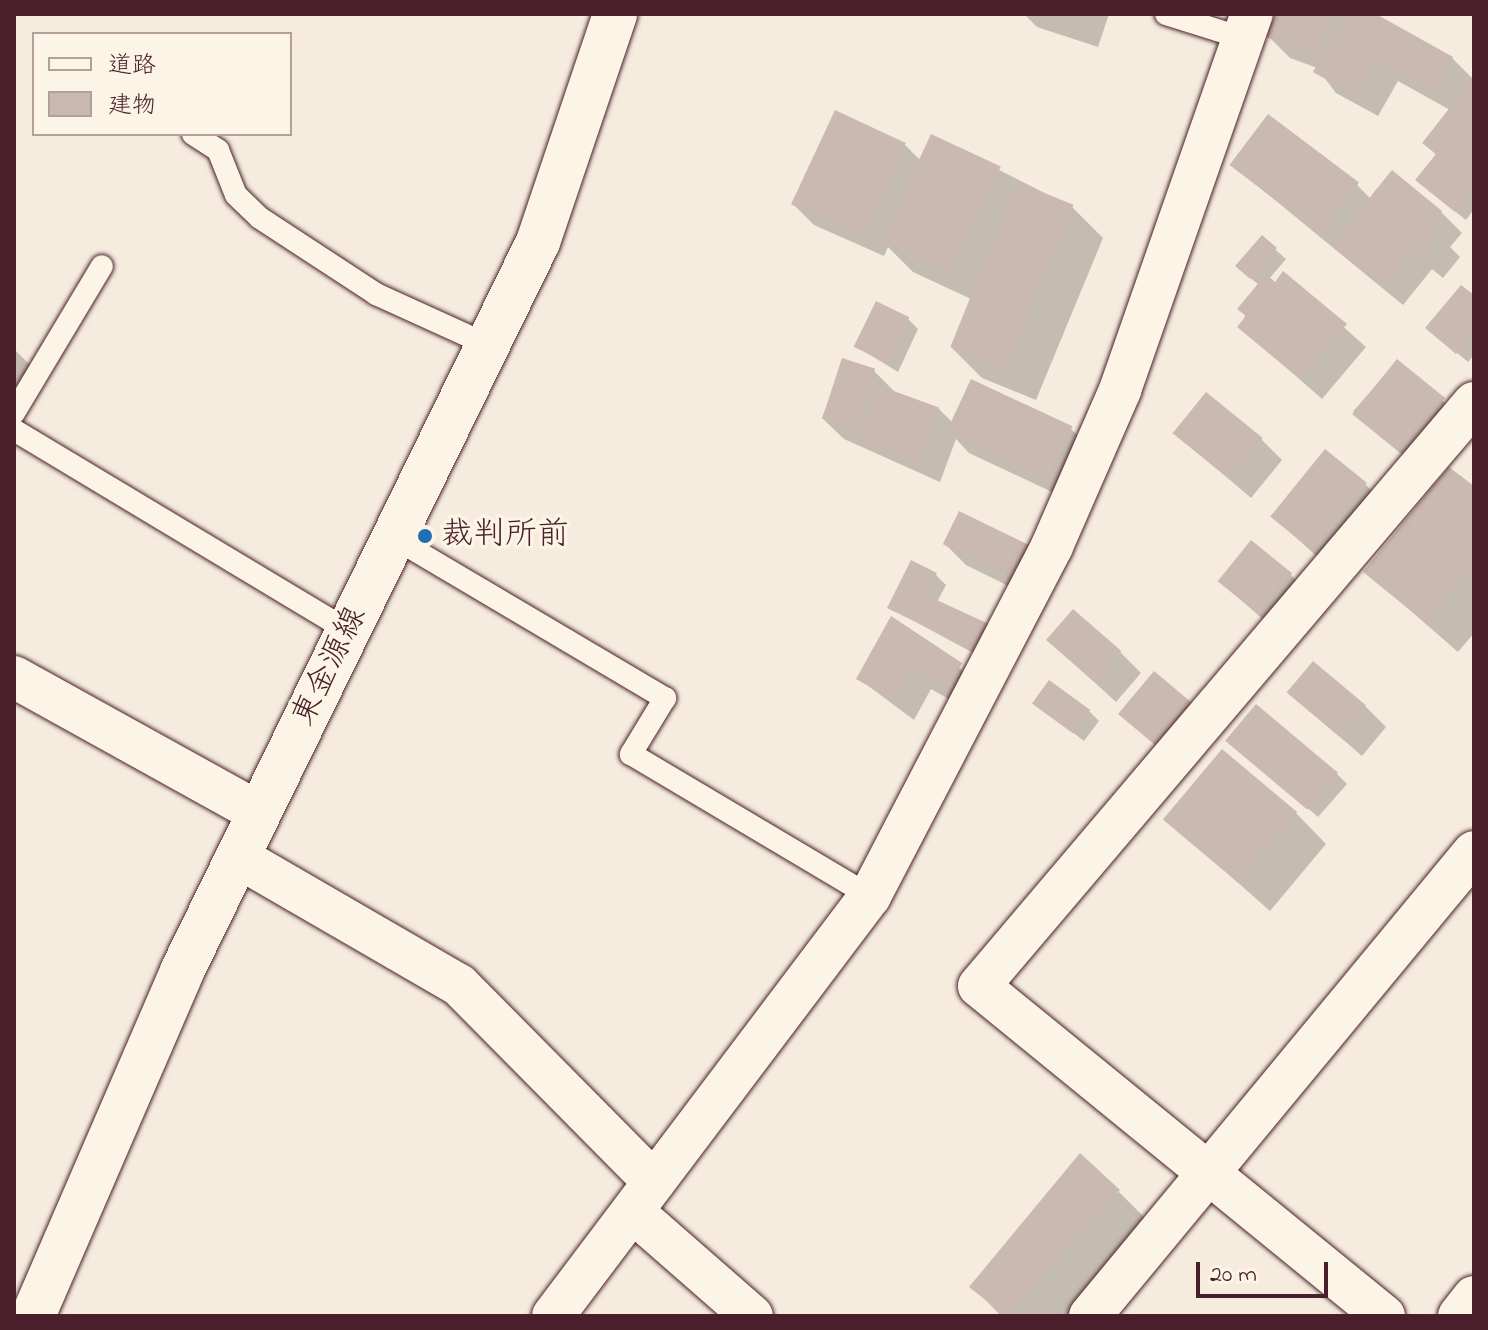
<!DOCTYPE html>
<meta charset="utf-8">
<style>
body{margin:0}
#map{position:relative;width:1488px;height:1330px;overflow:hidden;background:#f5ecde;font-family:"Indie Flower","Klee One",sans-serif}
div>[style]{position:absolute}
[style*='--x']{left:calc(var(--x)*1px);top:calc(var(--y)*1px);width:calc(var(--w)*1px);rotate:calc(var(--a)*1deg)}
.shadow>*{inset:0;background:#0003;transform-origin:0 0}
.building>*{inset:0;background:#cab9b1;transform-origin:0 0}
.roads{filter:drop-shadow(0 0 2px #4a1f2b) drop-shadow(0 0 2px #4a1f2b)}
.lane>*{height:22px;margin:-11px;padding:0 11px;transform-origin:11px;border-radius:11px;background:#fcf5e5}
.street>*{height:42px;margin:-21px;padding:0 21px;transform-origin:21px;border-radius:21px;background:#fcf5e5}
.secondary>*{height:44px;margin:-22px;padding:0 22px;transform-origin:22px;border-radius:22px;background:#fcf5e5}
.dots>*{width:22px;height:22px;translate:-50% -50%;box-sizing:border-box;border:4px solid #fcf5e5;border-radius:50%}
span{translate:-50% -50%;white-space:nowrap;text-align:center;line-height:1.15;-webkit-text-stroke:7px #fcf5e5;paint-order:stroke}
.poi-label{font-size:32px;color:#4a1f2b}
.left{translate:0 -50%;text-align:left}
.street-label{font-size:32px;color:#4a1f2b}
.frame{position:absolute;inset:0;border:16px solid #4a1f2b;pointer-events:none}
.legend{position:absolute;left:32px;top:32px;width:260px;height:104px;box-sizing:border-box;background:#fcf5e5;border:2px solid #b59f9b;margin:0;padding:10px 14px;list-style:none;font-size:24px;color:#4a1f2b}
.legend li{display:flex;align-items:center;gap:16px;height:40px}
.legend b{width:40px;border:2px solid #b59f9b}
.scale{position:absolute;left:1196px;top:1262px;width:132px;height:36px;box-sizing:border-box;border:4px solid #4a1f2b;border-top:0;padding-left:10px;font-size:24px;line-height:28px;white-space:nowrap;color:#4a1f2b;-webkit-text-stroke:6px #fcf5e5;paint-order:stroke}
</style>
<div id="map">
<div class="shadow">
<div style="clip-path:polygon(1024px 14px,1109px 14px,1098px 47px,1037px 27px)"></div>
<div style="clip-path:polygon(1277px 14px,1372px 14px,1452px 58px,1474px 80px,1474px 209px,1466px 220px,1428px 190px,1437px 156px,1425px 143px,1450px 110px,1398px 81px,1378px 116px,1336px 93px,1317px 68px,1290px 58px,1269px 37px)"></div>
<div style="clip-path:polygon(932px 136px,1072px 207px,1103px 238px,1036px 400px,982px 378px,951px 347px,971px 299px,913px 272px,888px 247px,884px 256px,814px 225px,793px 204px,904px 144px,920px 160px)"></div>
<div style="clip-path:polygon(1232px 165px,1357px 185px,1371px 199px,1441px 212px,1462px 233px,1450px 247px,1460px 257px,1443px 278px,1432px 269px,1403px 305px)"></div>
<div style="clip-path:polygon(1262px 238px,1286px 259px,1269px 279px,1275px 284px,1284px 274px,1366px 347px,1322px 399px,1240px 327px,1259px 285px,1248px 276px)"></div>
<div style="clip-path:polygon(1474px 298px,1474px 355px,1468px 362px,1438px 337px)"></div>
<div style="clip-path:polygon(908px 319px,918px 329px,898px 372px,857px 347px)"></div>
<div style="clip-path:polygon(14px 349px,35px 370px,14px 410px)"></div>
<div style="clip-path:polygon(843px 360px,874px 371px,895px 392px,938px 408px,953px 423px,972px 382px,1071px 429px,1092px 450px,1069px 500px,969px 453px,956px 439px,940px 482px,844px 439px,822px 418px)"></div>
<div style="left:1397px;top:361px;width:91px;height:67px;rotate:41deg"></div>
<div style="clip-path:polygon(1175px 433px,1261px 439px,1282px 460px,1251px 498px)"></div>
<div style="clip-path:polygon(1365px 484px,1386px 505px,1332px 570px,1272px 516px)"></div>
<div style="clip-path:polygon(1474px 489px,1474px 633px,1458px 652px,1366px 572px)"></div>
<div style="clip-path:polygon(960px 514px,1039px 601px,966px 565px,945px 544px)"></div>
<div style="clip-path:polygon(936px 575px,946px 585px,937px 602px,988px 661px,890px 608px)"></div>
<div style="clip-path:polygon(1291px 575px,1311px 596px,1280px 634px,1219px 581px)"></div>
<div style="clip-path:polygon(892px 619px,982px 685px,968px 710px,931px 689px,914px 720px,859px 679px)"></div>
<div style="clip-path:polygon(1048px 640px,1120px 652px,1141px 673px,1116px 702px)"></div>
<div style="clip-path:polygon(1289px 693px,1365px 706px,1386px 727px,1362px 756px)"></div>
<div style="clip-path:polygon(1034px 703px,1089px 711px,1099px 721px,1084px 741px)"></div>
<div style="clip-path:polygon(1228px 740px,1337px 774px,1347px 784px,1318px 817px)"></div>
<div style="clip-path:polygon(1296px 813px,1326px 844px,1270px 911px,1166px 819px)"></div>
<div style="clip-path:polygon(1119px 1192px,1149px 1222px,1066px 1316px,1001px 1316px,972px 1286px)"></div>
</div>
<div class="building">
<div style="clip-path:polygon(1275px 14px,1333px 14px,1318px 56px,1266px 37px)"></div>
<div style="clip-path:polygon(1345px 14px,1376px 14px,1453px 57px,1433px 93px,1376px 62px,1357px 97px,1313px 72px)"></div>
<div style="clip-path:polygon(1474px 77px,1474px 187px,1455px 212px,1415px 180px,1436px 154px,1422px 143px)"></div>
<div style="left:835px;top:110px;width:78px;height:104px;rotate:25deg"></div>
<div style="left:1268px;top:114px;width:114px;height:64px;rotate:37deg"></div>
<div style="left:931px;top:134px;width:77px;height:119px;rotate:25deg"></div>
<div style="clip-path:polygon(1392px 170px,1442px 211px,1429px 226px,1440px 235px,1421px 258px,1410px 250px,1381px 285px,1331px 245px)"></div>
<div style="left:1017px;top:182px;width:61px;height:178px;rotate:22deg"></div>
<div style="left:1262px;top:235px;width:20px;height:41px;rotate:41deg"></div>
<div style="clip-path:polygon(1283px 271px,1347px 324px,1300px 379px,1237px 327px,1246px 316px,1237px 309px,1266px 274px,1275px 282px)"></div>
<div style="clip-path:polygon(1461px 285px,1474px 295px,1474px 333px,1456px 354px,1425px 328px)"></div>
<div style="left:876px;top:301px;width:37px;height:51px;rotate:26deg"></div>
<div style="left:842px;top:358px;width:35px;height:64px;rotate:18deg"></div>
<div style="left:1397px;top:359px;width:62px;height:71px;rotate:39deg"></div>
<div style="left:971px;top:379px;width:112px;height:59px;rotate:25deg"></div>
<div style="left:877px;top:385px;width:66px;height:59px;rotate:20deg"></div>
<div style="left:1206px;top:392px;width:73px;height:53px;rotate:39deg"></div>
<div style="left:1325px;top:449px;width:54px;height:87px;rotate:39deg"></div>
<div style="clip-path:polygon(1449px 467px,1474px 486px,1474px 565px,1426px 623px,1363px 572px)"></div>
<div style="left:959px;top:511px;width:84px;height:37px;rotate:26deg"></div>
<div style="left:1251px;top:540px;width:53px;height:53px;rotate:39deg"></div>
<div style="clip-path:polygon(911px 560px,937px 573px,926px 595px,991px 625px,977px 652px,887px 608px)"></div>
<div style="left:1073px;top:609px;width:64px;height:41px;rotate:41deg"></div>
<div style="clip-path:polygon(891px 616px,962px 663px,947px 690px,910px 669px,893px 700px,856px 679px)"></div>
<div style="left:1313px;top:661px;width:69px;height:41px;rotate:40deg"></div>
<div style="left:1154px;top:671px;width:52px;height:56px;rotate:40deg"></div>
<div style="left:1049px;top:680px;width:51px;height:29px;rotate:36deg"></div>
<div style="left:1256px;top:704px;width:107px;height:48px;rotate:40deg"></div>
<div style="left:1222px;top:749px;width:98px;height:92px;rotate:40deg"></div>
<div style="clip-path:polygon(1080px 1153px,1120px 1190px,1006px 1316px,969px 1287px)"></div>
</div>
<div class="roads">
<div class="lane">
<div style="--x:1166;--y:14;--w:80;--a:17.5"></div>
<div style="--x:193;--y:134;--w:30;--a:33"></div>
<div style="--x:218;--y:150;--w:48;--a:68.2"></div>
<div style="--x:236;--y:195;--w:33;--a:44"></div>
<div style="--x:260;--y:218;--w:139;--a:33.2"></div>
<div style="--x:376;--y:294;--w:123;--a:24.5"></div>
<div style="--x:14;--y:413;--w:171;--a:-59.1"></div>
<div style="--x:14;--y:430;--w:391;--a:31"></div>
<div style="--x:394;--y:538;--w:315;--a:30.6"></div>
<div style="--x:665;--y:698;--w:66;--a:121.3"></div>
<div style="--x:631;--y:754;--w:278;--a:30.7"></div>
</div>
<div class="street">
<div style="--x:14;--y:677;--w:280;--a:29"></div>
<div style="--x:238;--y:857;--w:255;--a:30.1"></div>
<div style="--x:459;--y:985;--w:277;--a:45.3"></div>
<div style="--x:633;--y:1212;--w:158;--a:41.2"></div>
<div style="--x:553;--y:1316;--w:526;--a:-52.96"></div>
<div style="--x:870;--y:896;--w:394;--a:-62.5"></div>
<div style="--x:1052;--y:546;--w:170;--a:-66.4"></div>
<div style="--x:1120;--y:390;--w:398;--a:-70.7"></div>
<div style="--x:1090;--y:1316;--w:602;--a:-50.39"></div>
<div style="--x:1384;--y:1316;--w:522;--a:-140.83"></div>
<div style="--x:979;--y:986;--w:765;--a:-49.67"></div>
<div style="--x:1459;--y:1316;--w:24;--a:-52"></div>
</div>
<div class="secondary">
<div style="--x:33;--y:1316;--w:376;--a:-66.6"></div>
<div style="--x:182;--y:971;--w:811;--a:-63.97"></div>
<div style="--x:538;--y:242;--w:241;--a:-71.3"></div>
</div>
</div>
<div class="dots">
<div style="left:425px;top:536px;background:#1f6fb2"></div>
</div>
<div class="poi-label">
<span class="left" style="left:441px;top:536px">裁判所前</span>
</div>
<div class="street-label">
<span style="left:331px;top:667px;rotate:-64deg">東金源線</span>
</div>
<div class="frame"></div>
<ul class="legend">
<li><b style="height:10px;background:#fcf5e5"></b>道路</li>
<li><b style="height:22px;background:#cab9b1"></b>建物</li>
</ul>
<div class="scale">20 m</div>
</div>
